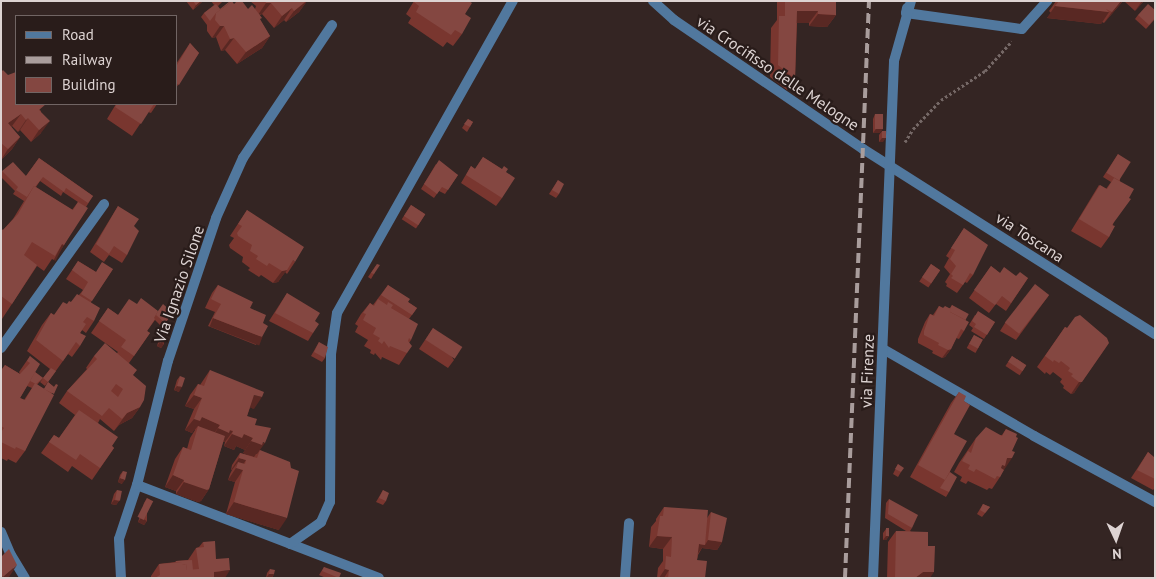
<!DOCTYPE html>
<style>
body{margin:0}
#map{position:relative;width:1156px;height:579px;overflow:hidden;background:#342523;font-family:"PT Sans",sans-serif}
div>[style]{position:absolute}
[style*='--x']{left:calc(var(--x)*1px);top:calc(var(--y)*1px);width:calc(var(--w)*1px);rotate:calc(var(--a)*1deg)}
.path>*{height:3px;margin-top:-1.5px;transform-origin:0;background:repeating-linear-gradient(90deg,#756866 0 2.5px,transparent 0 5px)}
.minor>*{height:10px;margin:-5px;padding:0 5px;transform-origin:5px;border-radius:5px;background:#51789e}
.rail>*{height:4px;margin-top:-2px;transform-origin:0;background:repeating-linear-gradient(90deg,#a99d9c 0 10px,transparent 0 15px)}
.wall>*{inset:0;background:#79362f;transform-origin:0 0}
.shaded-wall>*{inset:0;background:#592823;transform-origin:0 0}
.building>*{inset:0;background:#844741;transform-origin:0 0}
span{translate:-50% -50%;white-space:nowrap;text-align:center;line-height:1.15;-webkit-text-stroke:4.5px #291c1a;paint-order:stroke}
.street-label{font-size:16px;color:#ddd3d2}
.frame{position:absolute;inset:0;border:2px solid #ddd3d2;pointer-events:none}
.legend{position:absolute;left:15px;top:15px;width:162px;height:90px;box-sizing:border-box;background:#291c1a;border:1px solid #716564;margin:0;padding:6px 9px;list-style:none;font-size:15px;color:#ddd3d2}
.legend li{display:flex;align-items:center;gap:10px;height:25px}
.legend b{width:25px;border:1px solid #716564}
.north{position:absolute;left:1091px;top:514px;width:50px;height:50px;-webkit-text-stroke:4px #291c1a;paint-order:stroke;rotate:177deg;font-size:14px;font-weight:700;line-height:20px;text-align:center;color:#ddd3d2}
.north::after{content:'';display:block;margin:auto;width:18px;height:22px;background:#ddd3d2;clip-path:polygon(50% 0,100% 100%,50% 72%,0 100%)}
</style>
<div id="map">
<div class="path">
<div style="--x:905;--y:142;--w:15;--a:-58"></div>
<div style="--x:913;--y:129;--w:40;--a:-46"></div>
<div style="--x:941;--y:100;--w:53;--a:-33.4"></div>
<div style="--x:985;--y:71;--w:40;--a:-48"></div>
</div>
<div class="minor">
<div style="--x:653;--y:1;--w:28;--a:42"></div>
<div style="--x:674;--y:20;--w:229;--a:34.3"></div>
<div style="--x:863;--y:149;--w:346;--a:32.4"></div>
<div style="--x:907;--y:8;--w:5;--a:101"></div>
<div style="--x:906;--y:13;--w:117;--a:7.9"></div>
<div style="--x:1022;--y:29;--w:38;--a:-48"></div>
<div style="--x:1;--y:348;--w:177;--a:-54.4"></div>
<div style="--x:883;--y:349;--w:174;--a:29.9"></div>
<div style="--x:1034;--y:436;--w:138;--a:28.6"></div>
<div style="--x:137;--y:485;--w:259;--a:21"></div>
<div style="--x:1;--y:532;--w:25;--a:67"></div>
<div style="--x:11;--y:555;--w:27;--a:59"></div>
<div style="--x:290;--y:544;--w:38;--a:-35"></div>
<div style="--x:321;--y:522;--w:22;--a:-66"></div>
<div style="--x:330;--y:502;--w:148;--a:-89.6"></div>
<div style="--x:331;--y:354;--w:41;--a:-81.7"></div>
<div style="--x:337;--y:313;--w:358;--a:-60.6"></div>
<div style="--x:121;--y:578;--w:39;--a:-93"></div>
<div style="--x:119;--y:539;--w:57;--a:-71.6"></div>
<div style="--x:137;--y:485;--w:128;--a:-76"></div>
<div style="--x:168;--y:361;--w:151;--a:-71.4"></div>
<div style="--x:216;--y:218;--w:66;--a:-65.8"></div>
<div style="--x:243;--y:158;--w:160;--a:-56.2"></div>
<div style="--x:625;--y:578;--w:55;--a:-85.8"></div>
<div style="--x:873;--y:578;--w:517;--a:-87.67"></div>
<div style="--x:894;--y:61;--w:62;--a:-74.2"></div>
</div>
<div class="rail">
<div style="--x:845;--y:578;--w:577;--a:-87.62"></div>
</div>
<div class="wall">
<div style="clip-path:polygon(186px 1px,203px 1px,193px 10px)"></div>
<div style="clip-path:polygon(211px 1px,223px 1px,218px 6px,220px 9px,234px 4px,248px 9px,255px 9px,256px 6px,250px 1px,307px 1px,299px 12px,286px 22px,284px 20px,274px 28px,262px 14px,260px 15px,260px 20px,270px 36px,262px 48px,237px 64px,225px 50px,221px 51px,216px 37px,212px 38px,207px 31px,207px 25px,201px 17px,204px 13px,214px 5px)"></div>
<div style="clip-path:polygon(414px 1px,469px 1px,465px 14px,462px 34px,453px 46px,447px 42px,443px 47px,408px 23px,411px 18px,406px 14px)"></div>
<div style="clip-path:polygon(777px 1px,836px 1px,836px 15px,827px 27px,809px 26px,809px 23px,797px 23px,795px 79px,787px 90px,770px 77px,771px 28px,777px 20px)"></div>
<div style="clip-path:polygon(1056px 1px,1123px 1px,1104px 23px,1102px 22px,1101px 24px,1047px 18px,1051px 13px,1049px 11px)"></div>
<div style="clip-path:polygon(1124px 1px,1144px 1px,1135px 11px)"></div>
<div style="clip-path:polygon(1155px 10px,1155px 19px,1146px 29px,1135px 19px,1138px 15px)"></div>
<div style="clip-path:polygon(190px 43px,199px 53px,176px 88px,176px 64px)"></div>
<div style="clip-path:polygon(1px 72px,41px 111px,41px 133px,31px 142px,20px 130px,18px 132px,12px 126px,11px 127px,20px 137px,12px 149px,1px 160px)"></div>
<div style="clip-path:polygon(116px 104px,157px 104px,151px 113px,148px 112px,132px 136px,107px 119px)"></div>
<div style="clip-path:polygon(875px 114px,880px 133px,873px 133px,873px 119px)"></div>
<div style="clip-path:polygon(468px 119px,473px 122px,467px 132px,462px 128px)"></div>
<div style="clip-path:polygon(882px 131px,883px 142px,879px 142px,879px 135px)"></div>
<div style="clip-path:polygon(1118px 154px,1120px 181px,1113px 225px,1109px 237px,1101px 248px,1071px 231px,1099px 185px,1106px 189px,1111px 182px,1103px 177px)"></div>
<div style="clip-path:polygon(483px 157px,506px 172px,502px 198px,496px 206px,461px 183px,471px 166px,475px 169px)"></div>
<div style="clip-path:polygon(evenodd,39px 158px,93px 196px,86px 207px,64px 245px,54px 260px,52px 259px,44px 271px,37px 266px,2px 319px,1px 229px,3px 230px,13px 219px,24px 201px,13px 194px,15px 191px,1px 177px,1px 172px,2px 171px,26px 176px,39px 158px,40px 181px,61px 196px,63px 192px,78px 202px,72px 210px,36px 187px,40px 181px)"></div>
<div style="clip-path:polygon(436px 164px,458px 175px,445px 194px,439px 191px,434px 198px,421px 189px)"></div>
<div style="clip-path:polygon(558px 180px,559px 194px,556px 198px,549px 194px)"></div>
<div style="left:411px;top:205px;width:17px;height:17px;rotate:33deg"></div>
<div style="clip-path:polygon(118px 206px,134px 226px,127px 255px,122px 263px,109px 255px,104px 262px,90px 252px)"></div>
<div style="clip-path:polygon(247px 210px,295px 262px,287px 274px,285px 272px,278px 282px,273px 283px,261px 275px,259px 277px,248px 270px,250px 268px,242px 262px,243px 257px,230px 248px,229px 245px,234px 238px,230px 236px)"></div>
<div style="clip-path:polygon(964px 228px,973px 275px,967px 283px,965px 282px,957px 293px,946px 286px,947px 284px,945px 282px,950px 274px,944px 267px,949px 258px,946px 256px)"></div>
<div style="clip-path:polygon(78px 261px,96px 272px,113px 269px,91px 302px,94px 321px,86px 333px,82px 330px,80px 333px,80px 346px,72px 357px,68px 354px,45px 386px,40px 382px,50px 369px,27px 351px,42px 325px,51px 313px,54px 315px,67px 304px,71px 302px,79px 295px,83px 290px,66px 279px)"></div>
<div style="clip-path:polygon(377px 264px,374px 274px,371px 279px,368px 277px)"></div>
<div style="left:931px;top:264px;width:11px;height:21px;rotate:34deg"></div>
<div style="clip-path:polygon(991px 266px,1000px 273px,1028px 278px,1006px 311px,996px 304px,989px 313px,969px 298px)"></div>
<div style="clip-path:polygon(218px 285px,250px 308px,263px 323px,256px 345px,208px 326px,215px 312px,205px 308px,212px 293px)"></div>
<div style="clip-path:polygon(388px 285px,408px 302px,417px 308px,409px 319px,411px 340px,409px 343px,407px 353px,399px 365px,382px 357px,381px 360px,375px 353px,374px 355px,370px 353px,371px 350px,364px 346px,368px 340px,355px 332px,358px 326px,355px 324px,361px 314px,370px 303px,373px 305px)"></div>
<div style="clip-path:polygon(287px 293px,315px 321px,313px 333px,308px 341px,269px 321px)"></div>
<div style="clip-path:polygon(1049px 295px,1016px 340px,1000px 331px,1005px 323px)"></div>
<div style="clip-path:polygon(137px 304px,157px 311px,170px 317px,162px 327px,155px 320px,147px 331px,150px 333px,129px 363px,133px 376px,140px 407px,132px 418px,119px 425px,114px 431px,100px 419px,98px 423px,112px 446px,114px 448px,92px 480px,72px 466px,68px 472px,41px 453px,54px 435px,59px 438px,75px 415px,59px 403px,67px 391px,87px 369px,86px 368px,94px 356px,117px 353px,118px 352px,91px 333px,108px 308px,118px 315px)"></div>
<div style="clip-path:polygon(952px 305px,966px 320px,964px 331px,959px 339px,956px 338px,951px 349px,945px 357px,942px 358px,932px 353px,933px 351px,918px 343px,918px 339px,925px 322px,930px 314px,933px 315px,939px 306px,943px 308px,950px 308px)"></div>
<div style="clip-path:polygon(975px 315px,995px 322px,984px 339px,971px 331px,973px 328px,969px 325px)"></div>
<div style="clip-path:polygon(1065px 327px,1067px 328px,1107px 338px,1074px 393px,1071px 394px,1063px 388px,1064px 386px,1060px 382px,1062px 379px,1053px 372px,1050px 375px,1046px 372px,1045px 374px,1037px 367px)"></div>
<div style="clip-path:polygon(164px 328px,164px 344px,161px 348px,157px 346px,161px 333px)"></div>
<div style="clip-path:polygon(433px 328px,454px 360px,448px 368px,419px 349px)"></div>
<div style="left:974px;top:335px;width:10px;height:15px;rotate:29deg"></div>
<div style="clip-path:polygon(319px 342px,325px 358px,322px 362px,311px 356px)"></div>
<div style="clip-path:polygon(evenodd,30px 356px,35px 372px,43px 378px,37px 385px,44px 389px,48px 382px,54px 387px,56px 384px,25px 451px,16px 463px,8px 459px,7px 461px,1px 458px,1px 370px,5px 365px,20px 374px,19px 372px,30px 356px,27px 386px,32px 388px,24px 400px,20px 398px,27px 386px)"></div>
<div style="left:1012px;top:356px;width:17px;height:12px;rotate:33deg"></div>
<div style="clip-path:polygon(210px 370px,254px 409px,250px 407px,247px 416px,255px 425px,260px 450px,279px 530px,226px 514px,235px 482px,228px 480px,230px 474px,232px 470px,231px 470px,232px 465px,240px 453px,252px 456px,243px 453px,245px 450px,236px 446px,234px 450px,224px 446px,225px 442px,223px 442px,209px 489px,201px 501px,198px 502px,176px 494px,176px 491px,165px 487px,175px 459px,183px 447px,187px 449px,190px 438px,195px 430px,194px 429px,192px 433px,185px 430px,194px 409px,185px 406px,190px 395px,198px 384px,200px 385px)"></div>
<div style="clip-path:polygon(180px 376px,179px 392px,174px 390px,177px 380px)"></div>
<div style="clip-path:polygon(959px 392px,964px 401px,954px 434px,950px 472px,949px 492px,946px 497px,910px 477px,951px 403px)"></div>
<div style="clip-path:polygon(1006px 429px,1012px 451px,1000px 477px,992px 489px,989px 488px,987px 490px,968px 481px,966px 484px,960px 481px,962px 477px,954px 472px,959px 463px,976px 438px,1002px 435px)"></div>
<div style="clip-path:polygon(1148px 452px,1155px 458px,1155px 488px,1153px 490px,1131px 478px)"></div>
<div style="clip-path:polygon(898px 464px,901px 472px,898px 477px,893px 474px)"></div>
<div style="clip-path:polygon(123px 471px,122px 484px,118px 482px,120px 475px)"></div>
<div style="clip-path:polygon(117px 490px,119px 501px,116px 505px,111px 504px,114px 494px)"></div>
<div style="clip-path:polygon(383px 490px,386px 501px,383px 505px,376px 502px)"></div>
<div style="clip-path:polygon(147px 498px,147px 521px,144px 525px,138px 522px,144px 503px)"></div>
<div style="clip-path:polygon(889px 499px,912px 528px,910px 531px,928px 546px,930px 578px,887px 578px,888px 542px,896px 531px,906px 531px,885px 518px,886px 503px)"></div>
<div style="clip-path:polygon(983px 504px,990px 507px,982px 517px,977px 514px)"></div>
<div style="clip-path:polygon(664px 507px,707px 518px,711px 512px,722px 542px,717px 550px,702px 548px,698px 555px,697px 560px,705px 578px,657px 578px,658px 568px,663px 561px,663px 549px,649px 547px,651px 527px,656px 521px,656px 519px)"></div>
<div style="clip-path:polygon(886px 529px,889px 536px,886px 540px,883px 540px,883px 533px)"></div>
<div style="clip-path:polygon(203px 542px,216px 559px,225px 578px,151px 578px,151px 576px,159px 564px,175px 562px,176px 561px,188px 560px,196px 548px,199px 547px)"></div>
<div style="clip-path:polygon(324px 567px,339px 578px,326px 578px,319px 575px)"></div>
<div style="clip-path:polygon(270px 569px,274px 574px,272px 578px,266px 578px,267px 573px)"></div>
</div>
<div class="shaded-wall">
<div style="clip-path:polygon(201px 1px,203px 1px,193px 10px,196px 5px)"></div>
<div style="clip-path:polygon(307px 1px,299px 12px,286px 22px,294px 11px)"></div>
<div style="clip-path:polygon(1121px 1px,1123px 1px,1104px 23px,1112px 12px)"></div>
<div style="clip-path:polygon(1142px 1px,1144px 1px,1135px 11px)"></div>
<div style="clip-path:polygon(266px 3px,271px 3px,262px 14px,258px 15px)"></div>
<div style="clip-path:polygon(1055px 6px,1109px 12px,1101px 24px,1047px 18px)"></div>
<div style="clip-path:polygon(292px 8px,284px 20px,274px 28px,282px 16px)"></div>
<div style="clip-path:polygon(797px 11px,818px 11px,809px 23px,789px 23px)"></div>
<div style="clip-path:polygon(818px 14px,836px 15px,827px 27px,809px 26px)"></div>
<div style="clip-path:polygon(220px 26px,224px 26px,216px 37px,212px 38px)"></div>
<div style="clip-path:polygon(270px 36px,262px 48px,237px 64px,246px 52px)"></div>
<div style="clip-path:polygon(234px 38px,225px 50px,221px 51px,230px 39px)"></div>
<div style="clip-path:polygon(21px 114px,12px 126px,1px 134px,8px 123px)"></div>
<div style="clip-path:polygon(28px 118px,20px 130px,18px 132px,26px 120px)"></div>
<div style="clip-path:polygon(50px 121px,41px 133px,31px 142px,39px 130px)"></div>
<div style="clip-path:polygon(876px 129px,883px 129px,880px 133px,873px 133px)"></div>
<div style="clip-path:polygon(20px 137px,12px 149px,1px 160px,8px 149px)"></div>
<div style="clip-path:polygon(882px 138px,886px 138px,883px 142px,879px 142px)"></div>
<div style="left:62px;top:244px;width:2px;height:18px;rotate:27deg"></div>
<div style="clip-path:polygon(287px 270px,278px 282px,273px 283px,282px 271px)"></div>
<div style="left:213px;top:318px;width:53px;height:9px;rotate:21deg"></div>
<div style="clip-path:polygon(160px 342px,164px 344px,161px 348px,157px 346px)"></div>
<div style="clip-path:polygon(1109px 343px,1074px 393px,1071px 394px,1079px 382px)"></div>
<div style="clip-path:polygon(951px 349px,945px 357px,942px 358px,948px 350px)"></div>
<div style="clip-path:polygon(177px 386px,182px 387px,179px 392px,174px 390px)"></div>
<div style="clip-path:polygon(194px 395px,202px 398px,194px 409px,185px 406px)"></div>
<div style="clip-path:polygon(254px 395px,262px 397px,254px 409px,246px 406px)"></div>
<div style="clip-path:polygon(140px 407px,132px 418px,119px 425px,114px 431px,127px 413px)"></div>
<div style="clip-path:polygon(202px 417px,220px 425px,212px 436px,198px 426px,192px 433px,185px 430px,194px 419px)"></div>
<div style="clip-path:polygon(218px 428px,233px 431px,225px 442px,210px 440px)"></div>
<div style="clip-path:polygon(232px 434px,244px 434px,253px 438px,245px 450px,236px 446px,234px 450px,224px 446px)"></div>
<div style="clip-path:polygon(251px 441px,265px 443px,257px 454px,256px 454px,254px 457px,243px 453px)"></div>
<div style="clip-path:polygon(239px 458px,246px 460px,240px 469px,243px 470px,235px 482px,228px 480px,236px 468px,238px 462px,232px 470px,231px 470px)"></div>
<div style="clip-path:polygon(1007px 458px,1012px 458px,1004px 470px,997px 476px,994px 477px)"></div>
<div style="clip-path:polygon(173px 475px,184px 480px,176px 491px,165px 487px)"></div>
<div style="clip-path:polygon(120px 478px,125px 480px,122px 484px,118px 482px)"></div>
<div style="clip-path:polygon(184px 482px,209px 489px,201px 501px,198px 502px,176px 494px)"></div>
<div style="clip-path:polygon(114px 500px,119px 501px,116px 505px,111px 504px)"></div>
<div style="clip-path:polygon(234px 502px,287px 518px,279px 530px,226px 514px)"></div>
<div style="clip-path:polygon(141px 518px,147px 521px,144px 525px,138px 522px)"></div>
<div style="clip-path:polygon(657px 536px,672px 537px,663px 549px,649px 547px)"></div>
<div style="clip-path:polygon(886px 536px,889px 536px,886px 540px,883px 540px)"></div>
<div style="clip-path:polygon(708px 540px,722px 542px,717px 550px,702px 548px,696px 556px,699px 544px,705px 545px)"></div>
<div style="clip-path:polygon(17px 565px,9px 577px,8px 578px,2px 578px)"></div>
<div style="clip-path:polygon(665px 569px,669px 570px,664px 578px,659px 578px)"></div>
<div style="clip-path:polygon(230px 570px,225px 578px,209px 578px,214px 572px)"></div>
<div style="clip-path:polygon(923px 572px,934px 572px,930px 578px,915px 578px)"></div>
<div style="clip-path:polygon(269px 574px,274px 574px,272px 578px,266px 578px)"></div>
</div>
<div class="building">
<div style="clip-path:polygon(193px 1px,201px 1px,196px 5px)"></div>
<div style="clip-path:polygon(230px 1px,231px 2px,216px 13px,210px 21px,204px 13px,216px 4px,220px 9px)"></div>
<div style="clip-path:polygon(232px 1px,234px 4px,237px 1px,242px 1px,248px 9px,252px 5px,262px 18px,260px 19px,270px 36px,246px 52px,234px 38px,230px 39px,224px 26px,220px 26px,215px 20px,216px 13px)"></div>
<div style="clip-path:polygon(265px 1px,306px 1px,294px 11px,292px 8px,282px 16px,271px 3px,266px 3px)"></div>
<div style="clip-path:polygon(415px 1px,469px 1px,472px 3px,465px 14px,471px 18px,462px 34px,455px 30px,451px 35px,416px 12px,419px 6px,414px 2px)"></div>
<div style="clip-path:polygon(785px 1px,836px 1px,836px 15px,818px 14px,818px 11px,797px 11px,795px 79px,778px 65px,779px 16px,785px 16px)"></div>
<div style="clip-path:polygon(1059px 1px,1121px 1px,1112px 12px,1106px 9px,1109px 12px,1055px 6px)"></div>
<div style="clip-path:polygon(1148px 4px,1155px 10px,1155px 18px,1149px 25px,1138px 15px)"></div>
<div style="clip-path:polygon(190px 43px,199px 53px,179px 85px,176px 83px,176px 64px,177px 65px)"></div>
<div style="clip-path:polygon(3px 70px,8px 75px,16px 72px,16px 104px,46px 104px,39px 110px,50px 121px,39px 130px,28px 118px,26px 120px,21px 114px,8px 123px,20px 137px,8px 149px,1px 143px,1px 72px)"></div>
<div style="clip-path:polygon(117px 104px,154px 104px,141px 124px,115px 107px)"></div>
<div style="left:875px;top:114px;width:8px;height:15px"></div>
<div style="clip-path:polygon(468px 119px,473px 122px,470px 127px,464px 124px)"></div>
<div style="left:882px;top:131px;width:4px;height:7px"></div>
<div style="left:1118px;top:154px;width:15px;height:22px;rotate:32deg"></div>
<div style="clip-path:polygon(483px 157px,502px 169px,504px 166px,508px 169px,506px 172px,515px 178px,502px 198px,466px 175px,471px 166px,475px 169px)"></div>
<div style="clip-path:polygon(39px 158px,93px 196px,88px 203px,66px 188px,64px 192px,43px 177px,35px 187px,34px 186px,27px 197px,16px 190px,18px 187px,2px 171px,13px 162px,26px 176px)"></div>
<div style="clip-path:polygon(439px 160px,458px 175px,448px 190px,442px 187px,437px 194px,424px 184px)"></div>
<div style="clip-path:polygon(1114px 178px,1134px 189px,1129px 198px,1131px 199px,1112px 225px,1115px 226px,1109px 237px,1079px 219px,1100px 185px,1107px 189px)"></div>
<div style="clip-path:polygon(558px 180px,564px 184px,559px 194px,552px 190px)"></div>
<div style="clip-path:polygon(34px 186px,73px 210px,78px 202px,88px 208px,64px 245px,62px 244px,55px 256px,32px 242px,24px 255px,37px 265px,12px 304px,1px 296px,1px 229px,3px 230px,18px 214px)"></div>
<div style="left:411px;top:205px;width:17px;height:13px;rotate:33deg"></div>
<div style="clip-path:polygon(118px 206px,139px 219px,134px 226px,139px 231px,127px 255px,114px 246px,109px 254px,96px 244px)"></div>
<div style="clip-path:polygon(247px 210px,304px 247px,295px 262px,293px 260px,287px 270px,282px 271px,269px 263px,267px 266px,256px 259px,258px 256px,250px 251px,252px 245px,238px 236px,237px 233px,242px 226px,238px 224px)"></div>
<div style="clip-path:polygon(964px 228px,988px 245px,973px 275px,970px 273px,963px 285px,951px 278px,953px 276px,951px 274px,956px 266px,950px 259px,955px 250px,951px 248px)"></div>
<div style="clip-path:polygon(78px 261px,96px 272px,102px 262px,113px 269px,92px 301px,81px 294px,88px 282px,72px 270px)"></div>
<div style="clip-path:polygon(377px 264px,380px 265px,374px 274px,371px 273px)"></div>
<div style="left:931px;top:264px;width:11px;height:16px;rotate:34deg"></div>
<div style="clip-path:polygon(991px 266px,1000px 273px,1004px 267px,1016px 276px,1020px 272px,1028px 278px,1011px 303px,1002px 296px,995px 305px,974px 290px)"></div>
<div style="left:1035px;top:284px;width:18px;height:49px;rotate:38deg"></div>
<div style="clip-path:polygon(218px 285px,253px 302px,250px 308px,266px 315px,263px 323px,268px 326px,262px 337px,213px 318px,221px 304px,211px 299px)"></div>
<div style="clip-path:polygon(388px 285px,410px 299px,408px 302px,417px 308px,412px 315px,381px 295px)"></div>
<div style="clip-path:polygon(287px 293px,320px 313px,315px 321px,319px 324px,313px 333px,275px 313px)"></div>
<div style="clip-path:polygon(77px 294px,100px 308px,94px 321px,87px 317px,83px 322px,86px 324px,80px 333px,86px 336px,80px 346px,76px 342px,63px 361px,36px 340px,51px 313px,54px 315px,63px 302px,67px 304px,69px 301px,71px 302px)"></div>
<div style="clip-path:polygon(141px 298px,158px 311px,154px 318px,155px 319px,147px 331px,150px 333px,134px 356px,121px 347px,126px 340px,99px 321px,108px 308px,118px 315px,129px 299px,137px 304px)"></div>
<div style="clip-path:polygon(378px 299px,387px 305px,388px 302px,393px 305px,391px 308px,418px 324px,411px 340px,409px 338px,408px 341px,412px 346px,407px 353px,390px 346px,389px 348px,384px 341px,382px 344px,378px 341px,380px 338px,373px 334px,376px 328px,363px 320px,366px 314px,363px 313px,370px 303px,374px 306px)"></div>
<div style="clip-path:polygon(163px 304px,173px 313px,165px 323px,156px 315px,158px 311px)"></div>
<div style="left:952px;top:305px;width:19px;height:7px;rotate:28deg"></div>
<div style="clip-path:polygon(939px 306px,943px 308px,945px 306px,951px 309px,950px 312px,969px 322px,964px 331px,961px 329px,951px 349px,948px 350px,938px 345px,939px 343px,924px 335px,924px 331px,930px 314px,934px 316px)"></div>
<div style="clip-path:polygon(978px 311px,995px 322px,987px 335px,974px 327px,976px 324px,972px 321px)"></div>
<div style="clip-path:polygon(1080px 315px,1107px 338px,1109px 343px,1082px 382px,1079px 382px,1071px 376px,1073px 374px,1068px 371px,1070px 368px,1061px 361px,1059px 363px,1054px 360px,1053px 362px,1045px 356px,1065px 327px,1067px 328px,1075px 317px)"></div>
<div style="left:164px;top:328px;width:4px;height:15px;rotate:27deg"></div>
<div style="left:433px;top:328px;width:35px;height:14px;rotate:33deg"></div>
<div style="left:974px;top:335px;width:10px;height:10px;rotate:29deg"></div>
<div style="clip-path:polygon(319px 342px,328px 347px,325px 358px,314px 352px)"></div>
<div style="clip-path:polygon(evenodd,105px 343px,137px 370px,133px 375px,146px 386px,144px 400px,140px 407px,127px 413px,122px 419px,109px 408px,102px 416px,67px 391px,97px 359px,94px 356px,105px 343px,116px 384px,123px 389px,118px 397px,111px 391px,116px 384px)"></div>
<div style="clip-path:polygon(30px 356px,40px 364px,20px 398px,25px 400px,35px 383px,54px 395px,25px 451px,16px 447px,15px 449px,1px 442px,1px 432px,4px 428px,1px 426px,1px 371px,5px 365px,20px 374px,30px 363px,27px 361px)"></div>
<div style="left:1012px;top:356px;width:17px;height:7px;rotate:33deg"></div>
<div style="clip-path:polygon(51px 368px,56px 371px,48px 382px,43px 378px)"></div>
<div style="clip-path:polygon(210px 370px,264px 392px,262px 397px,254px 395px,247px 416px,257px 419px,255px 425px,271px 428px,265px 443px,263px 442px,262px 445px,251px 441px,253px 438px,244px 434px,242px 438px,232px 434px,233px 431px,230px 430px,229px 433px,218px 428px,220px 425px,202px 417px,200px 421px,194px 419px,202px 398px,194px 395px,198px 384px,204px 386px)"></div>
<div style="clip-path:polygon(35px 372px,43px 378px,36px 384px,30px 381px)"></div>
<div style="clip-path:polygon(180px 376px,185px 378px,182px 387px,177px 386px)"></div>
<div style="clip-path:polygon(48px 382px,54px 387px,56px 384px,58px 385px,54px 394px,44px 389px)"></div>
<div style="clip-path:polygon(959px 392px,966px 396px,964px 401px,970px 405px,954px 434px,967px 441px,945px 480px,918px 465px)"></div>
<div style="clip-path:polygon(79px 410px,118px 437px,112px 446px,114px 448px,100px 468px,80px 454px,76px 460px,49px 442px,54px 435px,59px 438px)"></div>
<div style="clip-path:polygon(198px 426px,225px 436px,209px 489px,207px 490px,184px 482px,184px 480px,173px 475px,183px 447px,191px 450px)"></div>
<div style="clip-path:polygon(986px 427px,1002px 436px,1006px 429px,1017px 434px,1016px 437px,1018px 438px,1012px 451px,1015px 452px,1012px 458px,1007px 458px,1005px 466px,1002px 465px,1001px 468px,1004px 470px,1000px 477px,997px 476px,995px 479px,976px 469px,974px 472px,968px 469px,970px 465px,962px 461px,968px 451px,971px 453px,976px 438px)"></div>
<div style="clip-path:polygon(260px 450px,290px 462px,291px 468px,299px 471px,287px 518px,234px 502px,243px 470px,236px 468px,238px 462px,245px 464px,246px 460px,239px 458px,240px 453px,257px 458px)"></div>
<div style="clip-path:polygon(1148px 452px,1155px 458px,1155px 479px,1137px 470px)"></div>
<div style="clip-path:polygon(898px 464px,904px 468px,901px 472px,895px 469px)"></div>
<div style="clip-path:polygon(123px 471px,127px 472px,125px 480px,120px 478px)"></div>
<div style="clip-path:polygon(950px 472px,957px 477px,949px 492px,940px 488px)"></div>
<div style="left:117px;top:490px;width:5px;height:10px;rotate:11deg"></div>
<div style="clip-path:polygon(383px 490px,389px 493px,386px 501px,379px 498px)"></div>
<div style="left:147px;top:498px;width:7px;height:21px;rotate:27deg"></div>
<div style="clip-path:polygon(889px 499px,918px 515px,912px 528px,888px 514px)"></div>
<div style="clip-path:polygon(983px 504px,990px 507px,985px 513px,980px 510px)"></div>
<div style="clip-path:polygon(664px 507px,708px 510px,705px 545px,699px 544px,697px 560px,707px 561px,705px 578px,668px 578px,669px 570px,665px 569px,666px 556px,671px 557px,672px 537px,657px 536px,660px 516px,663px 516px)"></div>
<div style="clip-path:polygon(711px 512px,727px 518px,722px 542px,708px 540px)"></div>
<div style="left:889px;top:528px;width:8px;height:3px;rotate:90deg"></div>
<div style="clip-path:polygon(896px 531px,928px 532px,928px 546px,935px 546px,934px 572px,923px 572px,915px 578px,895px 578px)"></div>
<div style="clip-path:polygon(215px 541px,216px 559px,229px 558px,230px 570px,214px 572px,214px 578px,155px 578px,160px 575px,159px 564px,182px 562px,182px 565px,186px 564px,187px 570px,199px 569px,196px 548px,204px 547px,203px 542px)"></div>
<div style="clip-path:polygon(9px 549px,17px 565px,3px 577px,1px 576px,1px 557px)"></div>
<div style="clip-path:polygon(192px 560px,193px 570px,187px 570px,186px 564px,182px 565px,182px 562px,176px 562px,176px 561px)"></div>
<div style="clip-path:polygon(324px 567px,341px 573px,339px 578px,322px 571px)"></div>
<div style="clip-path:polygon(270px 569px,275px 570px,274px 574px,269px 574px)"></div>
</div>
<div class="street-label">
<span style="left:778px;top:73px;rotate:34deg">via Crocifisso delle Melogne</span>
<span style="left:1030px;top:237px;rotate:33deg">via Toscana</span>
<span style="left:179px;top:284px;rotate:-71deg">Via Ignazio Silone</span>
<span style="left:867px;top:371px;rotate:-88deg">via Firenze</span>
</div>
<div class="frame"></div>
<ul class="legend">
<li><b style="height:6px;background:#51789e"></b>Road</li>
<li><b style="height:6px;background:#a99d9c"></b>Railway</li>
<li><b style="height:14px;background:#844741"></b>Building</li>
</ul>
<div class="north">N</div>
</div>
